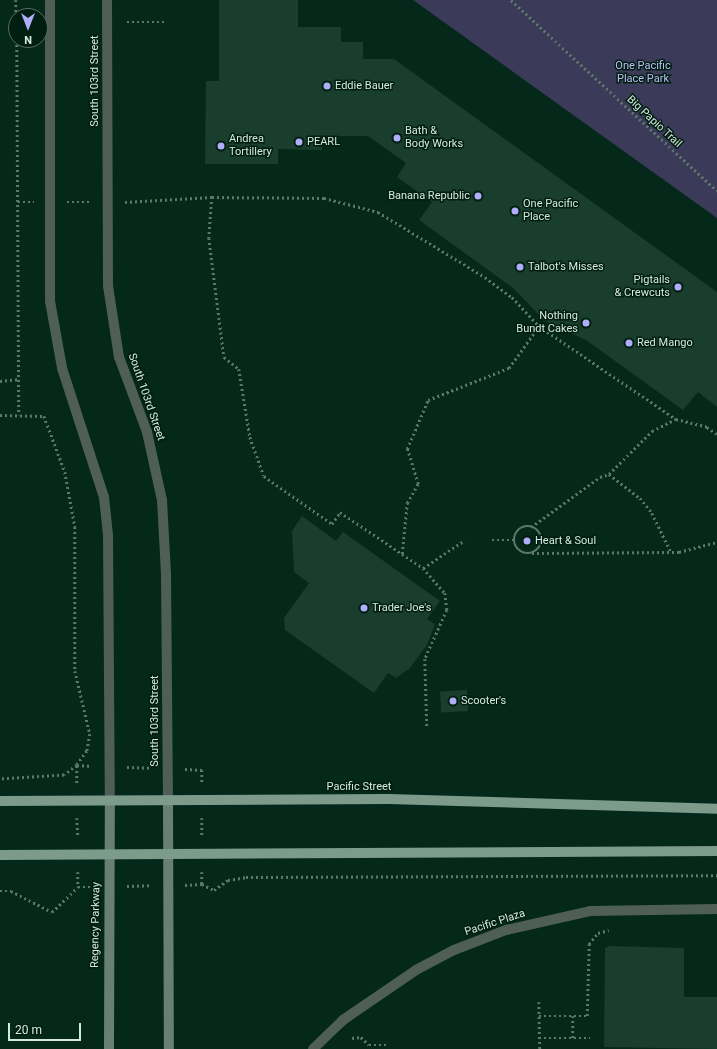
<!DOCTYPE html>
<style>
body{margin:0}
#map{position:relative;width:717px;height:1049px;overflow:hidden;background:#04281a;font-family:Roboto,sans-serif}
div>[style]{position:absolute}
[style*='--x']{left:calc(var(--x)*1px);top:calc(var(--y)*1px);width:calc(var(--w)*1px);rotate:calc(var(--a)*1deg)}
.green>*{inset:0;background:#3c3a59}
.building>*{inset:0;background:#193e2d;transform-origin:0 0}
.path>*{height:2.5px;margin-top:-1.25px;transform-origin:0;background:repeating-linear-gradient(90deg,#5b786b 0 2px,transparent 0 5px)}
.path>.ring{margin:-1.25px;padding:0;box-sizing:content-box;background:none;border:2.5px solid #5b786b;border-radius:50%}
.street>*{height:10px;margin:-5px;padding:0 5px;transform-origin:5px;border-radius:5px;background:#4f5e56}
.secondary>*{height:10px;margin:-5px;padding:0 5px;transform-origin:5px;border-radius:5px;background:#688074}
.primary>*{height:10px;margin:-5px;padding:0 5px;transform-origin:5px;border-radius:5px;background:#7c9b8b}
.dots>*{width:11px;height:11px;translate:-50% -50%;box-sizing:border-box;border:2px solid #001e11;border-radius:50%}
span{translate:-50% -50%;white-space:nowrap;text-align:center;line-height:1.15;-webkit-text-stroke:3px #001e11;paint-order:stroke}
.park-label{font-size:11px;color:#bfbef9}
.street-label{font-size:11px;color:#d6e9df}
.poi-label{font-size:11px;color:#d6e9df}
.left{translate:0 -50%;text-align:left}
.right{translate:-100% -50%;text-align:right}
.north{position:absolute;left:8px;top:8px;width:40px;height:40px;box-sizing:border-box;background:#001e11;border:1px solid #566f63;border-radius:50%;rotate:180deg;font-size:11px;font-weight:700;line-height:16px;text-align:center;color:#d6e9df}
.north::after{content:'';display:block;margin:auto;width:14px;height:18px;background:#b0aefa;clip-path:polygon(50% 0,100% 100%,50% 72%,0 100%)}
.scale{position:absolute;left:8px;top:1023px;width:73px;height:18px;box-sizing:border-box;border:2px solid #d6e9df;border-top:0;padding-left:5px;font-size:12px;line-height:14px;white-space:nowrap;color:#d6e9df;-webkit-text-stroke:3px #001e11;paint-order:stroke}
</style>
<div id="map">
<div class="green">
<div style="clip-path:polygon(413px 0,717px 0,717px 218px)"></div>
</div>
<div class="building">
<div style="clip-path:polygon(219px 0,298px 0,298px 27px,341px 27px,341px 42px,363px 42px,363px 59px,394px 59px,717px 292px,717px 407px,698px 392px,683px 410px,586px 340px,545px 321px,513px 288px,419px 220px,432px 202px,397px 177px,406px 163px,368px 136px,322px 136px,322px 150px,278px 149px,278px 164px,205px 164px,206px 81px,219px 81px)"></div>
<div style="clip-path:polygon(302px 516px,336px 541px,343px 532px,440px 601px,427px 619px,435px 624px,427px 645px,410px 668px,396px 678px,388px 673px,374px 693px,285px 630px,284px 618px,309px 583px,294px 572px,292px 531px)"></div>
<div style="left:467px;top:690px;width:21px;height:27px;rotate:87deg"></div>
<div style="clip-path:polygon(610px 946px,684px 948px,684px 997px,717px 997px,717px 1049px,604px 1047px,605px 948px)"></div>
</div>
<div class="path">
<div style="--x:16;--y:0;--w:16;--a:90"></div>
<div style="--x:511;--y:0;--w:281;--a:42.8"></div>
<div style="--x:127;--y:22;--w:40;--a:0"></div>
<div style="--x:17;--y:40;--w:375;--a:89.7"></div>
<div style="--x:212;--y:197;--w:41;--a:94.2"></div>
<div style="--x:209;--y:238;--w:120;--a:82.8"></div>
<div style="--x:224;--y:357;--w:19;--a:39"></div>
<div style="--x:239;--y:369;--w:69;--a:80.8"></div>
<div style="--x:250;--y:437;--w:41;--a:70.3"></div>
<div style="--x:264;--y:476;--w:83;--a:35.2"></div>
<div style="--x:332;--y:524;--w:14;--a:-56"></div>
<div style="--x:340;--y:512;--w:100;--a:34"></div>
<div style="--x:423;--y:568;--w:33;--a:49"></div>
<div style="--x:445;--y:593;--w:17;--a:83"></div>
<div style="--x:447;--y:610;--w:54;--a:114.2"></div>
<div style="--x:425;--y:659;--w:68;--a:88.3"></div>
<div style="--x:18;--y:202;--w:16;--a:0"></div>
<div style="--x:67;--y:202;--w:23;--a:0"></div>
<div style="--x:125;--y:202;--w:87;--a:-3.3"></div>
<div style="--x:212;--y:197;--w:112;--a:0.5"></div>
<div style="--x:324;--y:198;--w:56;--a:14.5"></div>
<div style="--x:378;--y:212;--w:125;--a:31.3"></div>
<div style="--x:485;--y:277;--w:34;--a:37"></div>
<div style="--x:512;--y:297;--w:40;--a:47"></div>
<div style="--x:539;--y:326;--w:166;--a:34.2"></div>
<div style="--x:676;--y:419;--w:32;--a:14"></div>
<div style="--x:707;--y:427;--w:12;--a:35"></div>
<div style="--x:0;--y:381;--w:19;--a:-6"></div>
<div style="--x:0;--y:415;--w:44;--a:1.3"></div>
<div style="--x:44;--y:416;--w:60;--a:69.4"></div>
<div style="--x:65;--y:472;--w:56;--a:79.7"></div>
<div style="--x:75;--y:527;--w:144;--a:90"></div>
<div style="--x:75;--y:671;--w:65;--a:76.6"></div>
<div style="--x:90;--y:734;--w:17;--a:100"></div>
<div style="--x:87;--y:751;--w:17;--a:126"></div>
<div style="--x:77;--y:765;--w:16;--a:142"></div>
<div style="--x:64;--y:775;--w:64;--a:176.4"></div>
<div style="--x:609;--y:474;--w:39;--a:38"></div>
<div style="--x:640;--y:498;--w:19;--a:51"></div>
<div style="--x:652;--y:513;--w:43;--a:64"></div>
<div class="ring" style="left:514px;top:526px;width:25.5px;height:25.5px"></div>
<div style="--x:531;--y:527;--w:85;--a:-35.9"></div>
<div style="--x:600;--y:477;--w:9;--a:-18"></div>
<div style="--x:609;--y:474;--w:61;--a:-45"></div>
<div style="--x:652;--y:431;--w:27;--a:-27"></div>
<div style="--x:492;--y:540;--w:22;--a:0"></div>
<div style="--x:532;--y:553;--w:147;--a:-0.4"></div>
<div style="--x:679;--y:552;--w:39;--a:-15"></div>
<div style="--x:402;--y:554;--w:51;--a:-84.4"></div>
<div style="--x:407;--y:503;--w:22;--a:-60"></div>
<div style="--x:418;--y:484;--w:37;--a:-107"></div>
<div style="--x:407;--y:449;--w:53;--a:-66.8"></div>
<div style="--x:428;--y:400;--w:87;--a:-21.6"></div>
<div style="--x:509;--y:368;--w:52;--a:-54.5"></div>
<div style="--x:423;--y:568;--w:50;--a:-33.7"></div>
<div style="--x:77;--y:765;--w:15;--a:4"></div>
<div style="--x:77;--y:766;--w:17;--a:90"></div>
<div style="--x:127;--y:767;--w:23;--a:2"></div>
<div style="--x:185;--y:769;--w:17;--a:3"></div>
<div style="--x:202;--y:770;--w:13;--a:90"></div>
<div style="--x:77;--y:818;--w:19;--a:87"></div>
<div style="--x:202;--y:818;--w:19;--a:90"></div>
<div style="--x:78;--y:872;--w:15;--a:90"></div>
<div style="--x:202;--y:872;--w:12;--a:90"></div>
<div style="--x:185;--y:885;--w:17;--a:-3"></div>
<div style="--x:202;--y:884;--w:13;--a:27"></div>
<div style="--x:214;--y:890;--w:17;--a:-36"></div>
<div style="--x:228;--y:880;--w:18;--a:-9"></div>
<div style="--x:246;--y:877;--w:471;--a:-0.2"></div>
<div style="--x:127;--y:886;--w:25;--a:-2"></div>
<div style="--x:0;--y:891;--w:11;--a:0"></div>
<div style="--x:11;--y:891;--w:46;--a:27.1"></div>
<div style="--x:52;--y:912;--w:36;--a:-44"></div>
<div style="--x:78;--y:887;--w:16;--a:0"></div>
<div style="--x:539;--y:1002;--w:47;--a:88.8"></div>
<div style="--x:539;--y:1016;--w:48;--a:0"></div>
<div style="--x:587;--y:1016;--w:72;--a:-88.4"></div>
<div style="--x:589;--y:944;--w:14;--a:-51"></div>
<div style="--x:598;--y:933;--w:11;--a:-15"></div>
<div style="--x:573;--y:1016;--w:22;--a:90"></div>
<div style="--x:352;--y:1038;--w:9;--a:-6"></div>
<div style="--x:361;--y:1037;--w:11;--a:45"></div>
<div style="--x:369;--y:1045;--w:17;--a:0"></div>
<div style="--x:539;--y:1038;--w:51;--a:0"></div>
</div>
<div class="street">
<div style="--x:50;--y:0;--w:301;--a:90"></div>
<div style="--x:50;--y:301;--w:68;--a:79.8"></div>
<div style="--x:62;--y:368;--w:136;--a:72"></div>
<div style="--x:104;--y:497;--w:39;--a:84"></div>
<div style="--x:108;--y:536;--w:265;--a:89.6"></div>
<div style="--x:107;--y:0;--w:286;--a:89.8"></div>
<div style="--x:108;--y:286;--w:72;--a:81.2"></div>
<div style="--x:119;--y:357;--w:80;--a:69.5"></div>
<div style="--x:147;--y:432;--w:70;--a:77.6"></div>
<div style="--x:162;--y:500;--w:74;--a:86.9"></div>
<div style="--x:166;--y:574;--w:227;--a:89.5"></div>
<div style="--x:313;--y:1049;--w:42;--a:-44"></div>
<div style="--x:343;--y:1020;--w:88;--a:-34.4"></div>
<div style="--x:416;--y:970;--w:43;--a:-27.8"></div>
<div style="--x:454;--y:950;--w:56;--a:-21"></div>
<div style="--x:506;--y:930;--w:86;--a:-12.7"></div>
<div style="--x:590;--y:911;--w:127;--a:-0.9"></div>
</div>
<div class="secondary">
<div style="--x:168;--y:801;--w:248;--a:89.8"></div>
<div style="--x:109;--y:1049;--w:248;--a:-89.8"></div>
</div>
<div class="primary">
<div style="--x:0;--y:801;--w:388;--a:-0.3"></div>
<div style="--x:388;--y:799;--w:329;--a:1.7"></div>
<div style="--x:0;--y:855;--w:717;--a:-0.32"></div>
</div>
<div class="dots">
<div style="left:327px;top:86px;background:#b0aefa"></div>
<div style="left:397px;top:138px;background:#b0aefa"></div>
<div style="left:299px;top:142px;background:#b0aefa"></div>
<div style="left:221px;top:146px;background:#b0aefa"></div>
<div style="left:478px;top:196px;background:#b0aefa"></div>
<div style="left:515px;top:211px;background:#b0aefa"></div>
<div style="left:520px;top:267px;background:#b0aefa"></div>
<div style="left:678px;top:287px;background:#b0aefa"></div>
<div style="left:586px;top:323px;background:#b0aefa"></div>
<div style="left:629px;top:343px;background:#b0aefa"></div>
<div style="left:527px;top:541px;background:#b0aefa"></div>
<div style="left:364px;top:608px;background:#b0aefa"></div>
<div style="left:453px;top:701px;background:#b0aefa"></div>
</div>
<div class="park-label">
<span style="left:643px;top:73px">One Pacific<br>Place Park</span>
</div>
<div class="street-label">
<span style="left:95px;top:81px;rotate:-90deg">South 103rd Street</span>
<span style="left:654px;top:122px;rotate:43deg">Big Papio Trail</span>
<span style="left:146px;top:397px;rotate:71deg">South 103rd Street</span>
<span style="left:155px;top:721px;rotate:-90deg">South 103rd Street</span>
<span style="left:359px;top:787px">Pacific Street</span>
<span style="left:495px;top:923px;rotate:-18deg">Pacific Plaza</span>
<span style="left:96px;top:925px;rotate:-89deg">Regency Parkway</span>
</div>
<div class="poi-label">
<span class="left" style="left:335px;top:86px">Eddie Bauer</span>
<span class="left" style="left:405px;top:138px">Bath &amp;<br>Body Works</span>
<span class="left" style="left:229px;top:146px">Andrea<br>Tortillery</span>
<span class="left" style="left:307px;top:142px">PEARL</span>
<span class="right" style="left:470px;top:196px">Banana Republic</span>
<span class="left" style="left:523px;top:211px">One Pacific<br>Place</span>
<span class="left" style="left:528px;top:267px">Talbot's Misses</span>
<span class="right" style="left:670px;top:287px">Pigtails<br>&amp; Crewcuts</span>
<span class="right" style="left:578px;top:323px">Nothing<br>Bundt Cakes</span>
<span class="left" style="left:637px;top:343px">Red Mango</span>
<span class="left" style="left:535px;top:541px">Heart &amp; Soul</span>
<span class="left" style="left:372px;top:608px">Trader Joe's</span>
<span class="left" style="left:461px;top:701px">Scooter's</span>
</div>
<div class="north">N</div>
<div class="scale">20 m</div>
</div>
